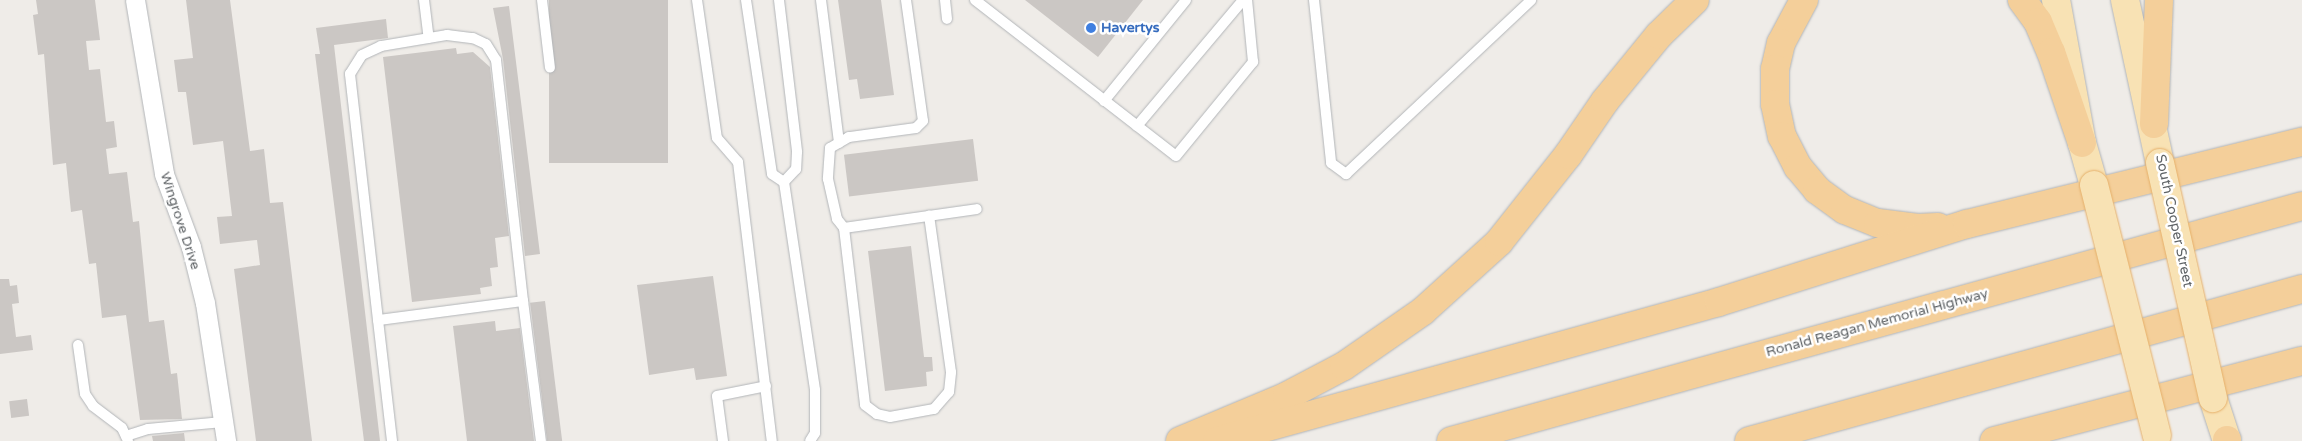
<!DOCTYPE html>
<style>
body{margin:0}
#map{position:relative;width:2302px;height:441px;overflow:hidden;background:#efece8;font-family:"Varela Round",sans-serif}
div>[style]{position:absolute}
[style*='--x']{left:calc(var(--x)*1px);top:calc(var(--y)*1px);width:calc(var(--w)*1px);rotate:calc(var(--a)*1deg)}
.building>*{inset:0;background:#cbc7c4;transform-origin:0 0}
.roads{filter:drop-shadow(0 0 1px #b2b5b8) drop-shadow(0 0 1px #b2b5b8)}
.lane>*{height:10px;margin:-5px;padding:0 5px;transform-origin:5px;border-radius:5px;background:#fff}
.street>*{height:19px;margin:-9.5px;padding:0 9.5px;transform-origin:9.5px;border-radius:9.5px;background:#fff}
.primary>*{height:28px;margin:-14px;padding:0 14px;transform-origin:14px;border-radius:14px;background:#f8e2b4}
.highway>*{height:28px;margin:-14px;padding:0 14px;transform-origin:14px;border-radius:14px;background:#f4cf9a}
.bridges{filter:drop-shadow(0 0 1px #e6b06a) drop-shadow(0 0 1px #e6b06a)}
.primary-bridge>*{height:28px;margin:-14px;padding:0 14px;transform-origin:14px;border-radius:14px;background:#f8e2b4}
.dots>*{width:14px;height:14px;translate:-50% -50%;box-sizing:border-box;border:2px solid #fff;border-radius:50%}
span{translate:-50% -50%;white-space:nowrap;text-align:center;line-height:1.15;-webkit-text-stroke:5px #fff;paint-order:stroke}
.shop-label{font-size:14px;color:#366cbe;font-weight:700}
.left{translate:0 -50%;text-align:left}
.street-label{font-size:14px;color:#5f6366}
</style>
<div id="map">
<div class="building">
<div style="clip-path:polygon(36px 0,95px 0,100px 40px,86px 41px,89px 70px,100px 69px,106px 122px,114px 121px,117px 147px,106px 149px,109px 174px,127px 172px,133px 222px,139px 221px,149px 322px,164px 320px,171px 374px,177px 373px,182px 419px,140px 420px,126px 315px,102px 318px,96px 263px,89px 264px,82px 210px,71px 212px,66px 163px,53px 165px,44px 54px,38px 55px,33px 15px,38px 14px)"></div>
<div style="clip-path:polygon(186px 0,230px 0,250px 151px,264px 149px,270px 203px,283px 202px,312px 441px,256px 441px,234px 269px,260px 265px,257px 240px,220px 244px,217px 217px,232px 216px,223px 141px,193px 145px,186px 92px,178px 92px,174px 60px,193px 58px)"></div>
<div style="left:549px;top:0;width:119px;height:163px"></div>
<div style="clip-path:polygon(838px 0,881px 0,894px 95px,860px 99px,857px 79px,849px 80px)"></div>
<div style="clip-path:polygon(1025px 0,1143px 0,1098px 57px)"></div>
<div style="clip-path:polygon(509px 6px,540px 254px,525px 256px,503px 59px,493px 8px)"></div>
<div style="clip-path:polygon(386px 19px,388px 38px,334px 45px,380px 441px,364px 441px,315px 54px,320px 54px,316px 28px)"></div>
<div style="clip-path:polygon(456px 48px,457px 54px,473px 52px,490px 67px,509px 236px,495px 238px,498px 267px,490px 268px,492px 286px,480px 288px,481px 294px,412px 302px,383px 57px)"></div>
<div style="left:973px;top:139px;width:42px;height:130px;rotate:83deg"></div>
<div style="clip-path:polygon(911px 246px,924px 357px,932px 357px,933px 371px,926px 372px,927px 386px,885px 391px,868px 251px)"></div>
<div style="clip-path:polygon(713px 276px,727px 376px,696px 380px,694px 368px,649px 375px,637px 285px)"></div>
<div style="clip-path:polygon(0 279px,9px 279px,10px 286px,17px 285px,19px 303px,12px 304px,16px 337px,31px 335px,33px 350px,0 354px)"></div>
<div style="left:545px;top:301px;width:141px;height:15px;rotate:83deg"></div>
<div style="clip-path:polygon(495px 321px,496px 331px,520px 328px,534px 441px,467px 441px,453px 326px)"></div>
<div style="left:27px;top:399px;width:17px;height:18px;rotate:83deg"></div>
<div style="clip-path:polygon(184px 433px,185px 441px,153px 441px,152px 436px)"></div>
</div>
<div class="roads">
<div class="lane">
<div style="--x:424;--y:0;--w:38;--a:83"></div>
<div style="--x:542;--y:0;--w:68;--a:83.3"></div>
<div style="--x:697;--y:0;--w:139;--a:81.8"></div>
<div style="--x:717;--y:138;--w:32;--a:49"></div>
<div style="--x:738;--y:162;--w:281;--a:83.1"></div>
<div style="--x:746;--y:0;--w:176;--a:81.5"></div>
<div style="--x:772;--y:174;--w:14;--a:34"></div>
<div style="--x:784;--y:182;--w:210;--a:81.5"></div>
<div style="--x:815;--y:390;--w:43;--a:90"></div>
<div style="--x:815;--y:433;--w:9;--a:122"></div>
<div style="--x:779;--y:0;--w:153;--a:83.2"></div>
<div style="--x:797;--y:152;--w:17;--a:93"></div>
<div style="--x:796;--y:169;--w:18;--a:133"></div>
<div style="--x:821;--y:0;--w:144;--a:82.8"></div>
<div style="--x:906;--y:0;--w:122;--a:82"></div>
<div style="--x:923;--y:121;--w:10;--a:135"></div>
<div style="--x:916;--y:128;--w:68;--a:172.3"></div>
<div style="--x:849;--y:137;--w:22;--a:150"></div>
<div style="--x:830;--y:148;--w:31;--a:94"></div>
<div style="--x:828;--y:179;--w:41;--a:77.3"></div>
<div style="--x:837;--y:219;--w:11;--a:52"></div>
<div style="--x:844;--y:228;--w:134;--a:-8.1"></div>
<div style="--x:945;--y:0;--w:19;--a:84"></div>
<div style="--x:975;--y:0;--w:254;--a:37.8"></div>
<div style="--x:1176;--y:156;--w:122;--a:-50.7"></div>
<div style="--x:1253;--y:62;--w:62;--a:-95.5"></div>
<div style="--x:1314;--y:0;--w:164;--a:84"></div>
<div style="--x:1331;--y:163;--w:19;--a:36"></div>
<div style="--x:1346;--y:174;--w:254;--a:-43.2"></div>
<div style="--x:447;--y:35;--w:26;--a:7"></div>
<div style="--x:473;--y:38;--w:14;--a:25"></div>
<div style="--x:486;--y:44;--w:19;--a:58"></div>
<div style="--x:496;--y:60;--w:243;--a:83.6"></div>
<div style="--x:523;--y:301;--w:146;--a:172.5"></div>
<div style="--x:378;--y:320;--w:248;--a:-96.5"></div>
<div style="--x:350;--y:74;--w:22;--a:-58"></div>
<div style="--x:362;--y:55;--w:21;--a:-25"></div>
<div style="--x:381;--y:46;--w:67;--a:-9.5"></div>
<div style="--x:1104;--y:101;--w:130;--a:-50.9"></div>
<div style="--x:1137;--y:126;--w:165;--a:-49.9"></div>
<div style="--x:844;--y:228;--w:178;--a:83.2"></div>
<div style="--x:865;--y:405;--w:15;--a:37"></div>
<div style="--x:877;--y:414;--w:13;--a:13"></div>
<div style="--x:890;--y:417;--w:45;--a:-10.3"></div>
<div style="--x:934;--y:409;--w:23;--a:-49"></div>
<div style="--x:949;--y:392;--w:20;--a:-84"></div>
<div style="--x:951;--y:372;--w:158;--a:-98"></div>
<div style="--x:523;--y:301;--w:141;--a:82.7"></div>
<div style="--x:378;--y:320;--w:122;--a:83.4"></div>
<div style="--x:78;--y:345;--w:49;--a:81.9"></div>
<div style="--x:85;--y:394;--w:14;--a:56"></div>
<div style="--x:93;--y:406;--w:36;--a:37"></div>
<div style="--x:122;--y:428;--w:14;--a:65"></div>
<div style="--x:126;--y:436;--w:23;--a:-18"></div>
<div style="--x:148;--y:429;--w:75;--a:-5.3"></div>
<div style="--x:723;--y:441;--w:45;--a:-97.6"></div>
<div style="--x:717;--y:396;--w:50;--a:-11.5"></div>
</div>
<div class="street">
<div style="--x:135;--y:0;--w:176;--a:80.5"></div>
<div style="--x:164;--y:174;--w:78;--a:69.7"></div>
<div style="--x:191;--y:247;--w:58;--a:76"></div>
<div style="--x:205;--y:303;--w:140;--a:81.3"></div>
</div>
<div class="primary">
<div style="--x:2056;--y:0;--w:145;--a:79.7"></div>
<div style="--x:2082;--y:143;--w:44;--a:74.1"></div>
<div style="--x:2125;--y:0;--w:167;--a:77.9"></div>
<div style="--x:2213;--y:398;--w:45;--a:72"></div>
</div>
<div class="highway">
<div style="--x:1804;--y:0;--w:49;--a:118.1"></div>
<div style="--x:1781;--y:43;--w:27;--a:103"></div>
<div style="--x:1775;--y:69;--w:35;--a:90"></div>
<div style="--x:1775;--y:104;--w:33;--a:78"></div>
<div style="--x:1782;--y:136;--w:35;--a:63"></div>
<div style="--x:1798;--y:167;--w:30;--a:50"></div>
<div style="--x:1817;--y:190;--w:34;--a:36"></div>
<div style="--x:1845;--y:210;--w:35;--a:22"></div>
<div style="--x:1878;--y:223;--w:40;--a:7.1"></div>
<div style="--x:1918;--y:228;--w:20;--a:-3"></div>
<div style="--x:2022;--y:0;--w:27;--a:54"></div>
<div style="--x:2038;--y:22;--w:33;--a:67"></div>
<div style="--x:2051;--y:52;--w:96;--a:71.2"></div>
<div style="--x:2154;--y:124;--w:124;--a:-87.7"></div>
<div style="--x:2227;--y:440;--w:1;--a:90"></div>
<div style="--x:1180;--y:441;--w:116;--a:-22.8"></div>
<div style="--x:1287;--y:396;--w:64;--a:-27.8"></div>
<div style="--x:1344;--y:366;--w:96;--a:-34.8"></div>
<div style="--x:1423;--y:311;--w:103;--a:-42.2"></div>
<div style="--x:1499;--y:242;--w:111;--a:-51.6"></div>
<div style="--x:1568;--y:155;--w:65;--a:-55.6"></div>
<div style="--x:1605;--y:101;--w:85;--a:-50.7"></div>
<div style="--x:1659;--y:35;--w:50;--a:-44.2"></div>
<div style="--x:1217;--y:441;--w:521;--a:-15.48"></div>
<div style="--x:1719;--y:302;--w:260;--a:-17.5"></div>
<div style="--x:1967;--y:224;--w:345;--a:-13.8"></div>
<div style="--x:1451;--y:441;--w:883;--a:-15.44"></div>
<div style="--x:1749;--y:441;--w:574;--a:-15.37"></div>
<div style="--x:1994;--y:441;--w:318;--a:-14.6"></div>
</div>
</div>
<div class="bridges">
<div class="primary-bridge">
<div style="--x:2160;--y:163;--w:241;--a:77.3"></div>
<div style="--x:2094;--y:185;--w:258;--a:75.9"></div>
</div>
</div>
<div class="dots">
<div style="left:1091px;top:28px;background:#3f7fe0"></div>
</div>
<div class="shop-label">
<span class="left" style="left:1101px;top:28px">Havertys</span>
</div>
<div class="street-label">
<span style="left:180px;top:221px;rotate:72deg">Wingrove Drive</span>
<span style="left:2174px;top:221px;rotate:78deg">South Cooper Street</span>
<span style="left:1877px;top:323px;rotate:-15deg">Ronald Reagan Memorial Highway</span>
</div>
</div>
